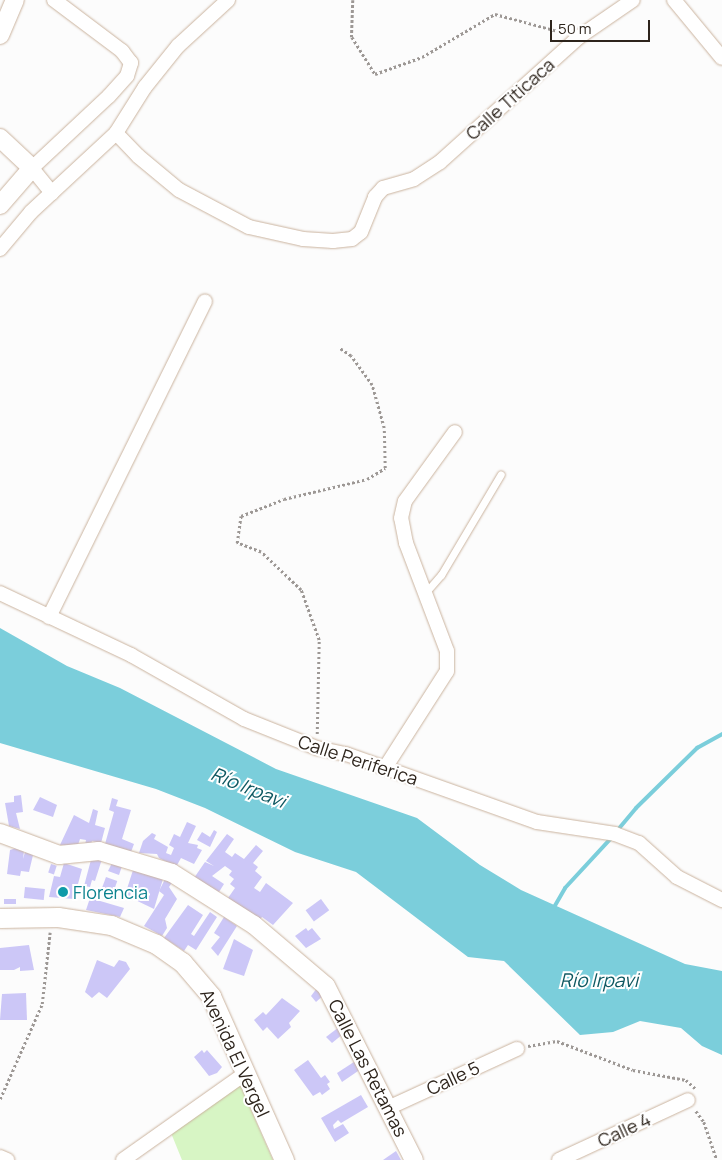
<!DOCTYPE html>
<meta charset="utf-8">
<style>
body{margin:0}
#map{position:relative;width:722px;height:1160px;overflow:hidden;background:#fcfcfc;font-family:Manrope,sans-serif}
div>[style]{position:absolute}
[style*='--x']{left:calc(var(--x)*1px);top:calc(var(--y)*1px);width:calc(var(--w)*1px);rotate:calc(var(--a)*1deg)}
.green>*{inset:0;background:#d7f5c4}
.water>*{inset:0;background:#7bcedb}
.stream>*{height:4px;margin:-2px;padding:0 2px;transform-origin:2px;border-radius:2px;background:#7bcedb}
.building>*{inset:0;background:#ccc7f7;transform-origin:0 0}
.path>*{height:2.5px;margin-top:-1.25px;transform-origin:0;background:repeating-linear-gradient(90deg,#9d9895 0 2.5px,transparent 0 5px)}
.roads{filter:drop-shadow(0 0 1px #cab39e) drop-shadow(0 0 1px #cab39e)}
.service>*{height:7px;margin:-3.5px;padding:0 3.5px;transform-origin:3.5px;border-radius:3.5px;background:#fff}
.minor>*{height:14px;margin:-7px;padding:0 7px;transform-origin:7px;border-radius:7px;background:#fff}
.tertiary>*{height:18px;margin:-9px;padding:0 9px;transform-origin:9px;border-radius:9px;background:#fff}
.secondary>*{height:19px;margin:-9.5px;padding:0 9.5px;transform-origin:9.5px;border-radius:9.5px;background:#fff}
.dots>*{width:14px;height:14px;translate:-50% -50%;box-sizing:border-box;border:2px solid #fff;border-radius:50%}
span{translate:-50% -50%;white-space:nowrap;text-align:center;line-height:1.15;-webkit-text-stroke:4px #fff;paint-order:stroke}
.street-label{font-size:18px;color:#2d241c}
.culture-label{font-size:18px;color:#0d838f}
.left{translate:0 -50%;text-align:left}
.water-label{font-size:19px;color:#0e5861;font-style:italic}
.scale{position:absolute;left:550px;top:20px;width:100px;height:22px;box-sizing:border-box;border:2px solid #2d241c;border-top:0;padding-left:6px;font-size:15px;line-height:18px;white-space:nowrap;color:#2d241c;-webkit-text-stroke:4px #fff;paint-order:stroke}
</style>
<div id="map">
<div class="green">
<div style="clip-path:polygon(240px 1085px,273px 1160px,182px 1160px,171px 1133px)"></div>
</div>
<div class="water">
<div style="clip-path:polygon(0 628px,67px 666px,120px 688px,276px 769px,417px 818px,480px 865px,521px 890px,685px 964px,722px 971px,722px 1055px,702px 1046px,681px 1028px,640px 1021px,613px 1032px,580px 1035px,504px 961px,468px 957px,356px 872px,295px 852px,205px 808px,156px 789px,0 743px)"></div>
</div>
<div class="stream">
<div style="--x:616;--y:832;--w:31;--a:-50"></div>
<div style="--x:636;--y:808;--w:86;--a:-44.5"></div>
<div style="--x:697;--y:748;--w:29;--a:-29"></div>
<div style="--x:553;--y:909;--w:24;--a:-60"></div>
<div style="--x:565;--y:888;--w:69;--a:-47.3"></div>
</div>
<div class="building">
<div style="clip-path:polygon(21px 795px,23px 812px,16px 813px,20px 829px,9px 826px,5px 803px,14px 802px,14px 796px)"></div>
<div style="clip-path:polygon(40px 797px,57px 805px,53px 817px,33px 810px)"></div>
<div style="clip-path:polygon(112px 798px,118px 800px,116px 806px,131px 810px,122px 839px,134px 844px,131px 852px,105px 844px,114px 812px,109px 810px)"></div>
<div style="clip-path:polygon(93px 809px,98px 811px,95px 825px,105px 828px,101px 843px,92px 841px,91px 844px,85px 845px,86px 840px,80px 839px,78px 845px,60px 845px,74px 815px,89px 823px)"></div>
<div style="clip-path:polygon(187px 822px,196px 826px,188px 843px,198px 845px,197px 848px,202px 850px,194px 864px,181px 858px,176px 867px,159px 858px,157px 854px,139px 853px,143px 841px,152px 833px,156px 835px,154px 839px,168px 847px,166px 853px,171px 855px,174px 848px,169px 845px,174px 834px,180px 837px)"></div>
<div style="clip-path:polygon(214px 830px,217px 832px,210px 847px,197px 840px,202px 832px,210px 837px)"></div>
<div style="clip-path:polygon(227px 834px,234px 839px,225px 852px,232px 857px,235px 853px,244px 859px,256px 845px,263px 851px,253px 863px,258px 867px,255px 871px,262px 877px,254px 888px,260px 892px,266px 883px,293px 903px,273px 925px,262px 917px,259px 921px,228px 898px,235px 888px,230px 884px,234px 879px,229px 875px,232px 871px,225px 866px,212px 876px,224px 884px,219px 892px,194px 878px,205px 862px,214px 866px,206px 861px)"></div>
<div style="clip-path:polygon(16px 848px,24px 851px,23px 859px,25px 852px,33px 855px,29px 872px,21px 871px,20px 876px,7px 874px,10px 850px)"></div>
<div style="clip-path:polygon(92px 856px,102px 859px,95px 881px,92px 880px,90px 887px,84px 886px)"></div>
<div style="clip-path:polygon(64px 863px,82px 869px,74px 899px,49px 897px,54px 876px,60px 877px)"></div>
<div style="clip-path:polygon(112px 863px,122px 866px,119px 875px,108px 871px)"></div>
<div style="left:51px;top:864px;width:6px;height:9px;rotate:18deg"></div>
<div style="clip-path:polygon(134px 867px,163px 879px,154px 909px,125px 895px)"></div>
<div style="left:106px;top:877px;width:12px;height:16px;rotate:20deg"></div>
<div style="clip-path:polygon(165px 879px,173px 881px,169px 887px,177px 899px,165px 919px,167px 928px,162px 936px,144px 926px,164px 895px,159px 891px)"></div>
<div style="left:25px;top:887px;width:20px;height:11px;rotate:6deg"></div>
<div style="clip-path:polygon(90px 898px,124px 908px,120px 917px,86px 910px)"></div>
<div style="left:4px;top:899px;width:12px;height:5px"></div>
<div style="left:321px;top:899px;width:14px;height:19px;rotate:54deg"></div>
<div style="clip-path:polygon(188px 905px,203px 915px,191px 934px,194px 936px,210px 912px,217px 917px,196px 950px,188px 945px,184px 951px,164px 938px)"></div>
<div style="clip-path:polygon(224px 917px,237px 926px,218px 956px,211px 948px,220px 937px,214px 933px)"></div>
<div style="clip-path:polygon(306px 928px,308px 931px,312px 928px,321px 939px,306px 948px,295px 936px)"></div>
<div style="clip-path:polygon(234px 939px,253px 950px,244px 976px,223px 969px)"></div>
<div style="clip-path:polygon(29px 945px,34px 970px,20px 971px,20px 967px,14px 970px,0 970px,0 948px)"></div>
<div style="clip-path:polygon(97px 960px,114px 967px,119px 960px,126px 962px,130px 969px,107px 998px,99px 992px,92px 998px,85px 992px)"></div>
<div style="clip-path:polygon(317px 988px,325px 994px,316px 1002px,311px 996px)"></div>
<div style="clip-path:polygon(26px 993px,27px 1020px,0 1020px,2px 994px)"></div>
<div style="clip-path:polygon(282px 998px,300px 1011px,289px 1023px,291px 1027px,278px 1039px,267px 1027px,263px 1031px,254px 1020px,263px 1012px,266px 1015px)"></div>
<div style="clip-path:polygon(339px 1027px,343px 1034px,332px 1043px,326px 1037px)"></div>
<div style="clip-path:polygon(202px 1050px,204px 1053px,207px 1050px,222px 1067px,217px 1073px,209px 1076px,194px 1057px)"></div>
<div style="clip-path:polygon(308px 1060px,321px 1078px,325px 1075px,330px 1082px,327px 1084px,330px 1089px,322px 1095px,320px 1092px,313px 1096px,294px 1070px)"></div>
<div style="clip-path:polygon(357px 1060px,361px 1069px,342px 1082px,337px 1073px)"></div>
<div style="clip-path:polygon(361px 1095px,368px 1107px,341px 1123px,338px 1120px,333px 1125px,334px 1129px,343px 1124px,349px 1133px,335px 1142px,321px 1118px)"></div>
<div style="clip-path:polygon(396px 1151px,401px 1160px,383px 1160px)"></div>
</div>
<div class="path">
<div style="--x:353;--y:0;--w:37;--a:92"></div>
<div style="--x:352;--y:37;--w:44;--a:58.1"></div>
<div style="--x:375;--y:74;--w:50;--a:-19.9"></div>
<div style="--x:422;--y:57;--w:85;--a:-30.5"></div>
<div style="--x:495;--y:14;--w:73;--a:15.2"></div>
<div style="--x:317;--y:734;--w:94;--a:-88.8"></div>
<div style="--x:319;--y:640;--w:53;--a:-109.8"></div>
<div style="--x:301;--y:590;--w:55;--a:-136.5"></div>
<div style="--x:261;--y:552;--w:26;--a:-159"></div>
<div style="--x:237;--y:543;--w:27;--a:-82"></div>
<div style="--x:241;--y:516;--w:46;--a:-21.6"></div>
<div style="--x:284;--y:499;--w:85;--a:-13.5"></div>
<div style="--x:367;--y:479;--w:21;--a:-31"></div>
<div style="--x:385;--y:468;--w:40;--a:-91.4"></div>
<div style="--x:384;--y:428;--w:45;--a:-105.6"></div>
<div style="--x:372;--y:385;--w:36;--a:-126"></div>
<div style="--x:351;--y:356;--w:14;--a:-146"></div>
<div style="--x:528;--y:1046;--w:29;--a:-10"></div>
<div style="--x:557;--y:1041;--w:81;--a:20.9"></div>
<div style="--x:633;--y:1070;--w:54;--a:10.7"></div>
<div style="--x:686;--y:1080;--w:13;--a:42"></div>
<div style="--x:0;--y:1099;--w:104;--a:-66.1"></div>
<div style="--x:42;--y:1004;--w:72;--a:-83.7"></div>
<div style="--x:696;--y:1111;--w:14;--a:54"></div>
<div style="--x:704;--y:1122;--w:40;--a:71.1"></div>
</div>
<div class="roads">
<div class="service">
<div style="--x:426;--y:592;--w:23;--a:-49"></div>
<div style="--x:441;--y:575;--w:117;--a:-59.3"></div>
</div>
<div class="minor">
<div style="--x:674;--y:0;--w:75;--a:50.4"></div>
<div style="--x:116;--y:133;--w:32;--a:46"></div>
<div style="--x:138;--y:156;--w:53;--a:39.7"></div>
<div style="--x:179;--y:190;--w:79;--a:27.9"></div>
<div style="--x:249;--y:227;--w:55;--a:12.5"></div>
<div style="--x:303;--y:239;--w:30;--a:4"></div>
<div style="--x:333;--y:241;--w:19;--a:-6"></div>
<div style="--x:352;--y:239;--w:11;--a:-38"></div>
<div style="--x:361;--y:232;--w:38;--a:-68"></div>
<div style="--x:375;--y:197;--w:12;--a:-48"></div>
<div style="--x:383;--y:188;--w:32;--a:-16"></div>
<div style="--x:414;--y:179;--w:31;--a:-33"></div>
<div style="--x:440;--y:162;--w:187;--a:-42"></div>
<div style="--x:579;--y:37;--w:65;--a:-34.4"></div>
<div style="--x:52;--y:193;--w:32;--a:-129"></div>
<div style="--x:32;--y:168;--w:105;--a:-43.1"></div>
<div style="--x:109;--y:96;--w:27;--a:-48"></div>
<div style="--x:127;--y:76;--w:14;--a:-73"></div>
<div style="--x:131;--y:63;--w:15;--a:-127"></div>
<div style="--x:122;--y:51;--w:85;--a:-143.1"></div>
<div style="--x:0;--y:249;--w:48;--a:-50"></div>
<div style="--x:31;--y:212;--w:116;--a:-42.9"></div>
<div style="--x:116;--y:133;--w:54;--a:-57.8"></div>
<div style="--x:145;--y:87;--w:53;--a:-51.2"></div>
<div style="--x:178;--y:46;--w:68;--a:-42.6"></div>
<div style="--x:0;--y:593;--w:145;--a:25.3"></div>
<div style="--x:131;--y:655;--w:130;--a:29.5"></div>
<div style="--x:244;--y:719;--w:79;--a:21.7"></div>
<div style="--x:317;--y:748;--w:30;--a:12"></div>
<div style="--x:346;--y:754;--w:203;--a:19.6"></div>
<div style="--x:537;--y:822;--w:79;--a:8.7"></div>
<div style="--x:615;--y:834;--w:26;--a:21"></div>
<div style="--x:639;--y:843;--w:51;--a:41.8"></div>
<div style="--x:677;--y:877;--w:51;--a:27.1"></div>
<div style="--x:49;--y:617;--w:352;--a:-63.7"></div>
<div style="--x:385;--y:768;--w:115;--a:-57.4"></div>
<div style="--x:447;--y:671;--w:20;--a:-90"></div>
<div style="--x:447;--y:651;--w:116;--a:-110.8"></div>
<div style="--x:406;--y:543;--w:25;--a:-101"></div>
<div style="--x:401;--y:518;--w:17;--a:-77"></div>
<div style="--x:405;--y:501;--w:85;--a:-54.1"></div>
<div style="--x:388;--y:1108;--w:142;--a:-24.6"></div>
<div style="--x:0;--y:1157;--w:8;--a:23"></div>
<div style="--x:123;--y:1160;--w:151;--a:-35.3"></div>
<div style="--x:559;--y:1160;--w:142;--a:-24.9"></div>
</div>
<div class="tertiary">
<div style="--x:0;--y:35;--w:38;--a:-67"></div>
<div style="--x:0;--y:138;--w:44;--a:43.2"></div>
<div style="--x:32;--y:168;--w:49;--a:130.9"></div>
<div style="--x:0;--y:833;--w:63;--a:20.4"></div>
<div style="--x:59;--y:855;--w:40;--a:-5.7"></div>
<div style="--x:99;--y:851;--w:76;--a:16.8"></div>
<div style="--x:172;--y:873;--w:97;--a:32.4"></div>
<div style="--x:254;--y:925;--w:94;--a:40.3"></div>
<div style="--x:326;--y:986;--w:195;--a:63.2"></div>
</div>
<div class="secondary">
<div style="--x:0;--y:918;--w:58;--a:-1"></div>
<div style="--x:58;--y:917;--w:54;--a:8.6"></div>
<div style="--x:111;--y:925;--w:49;--a:22.9"></div>
<div style="--x:156;--y:944;--w:32;--a:35"></div>
<div style="--x:182;--y:962;--w:45;--a:49.5"></div>
<div style="--x:211;--y:996;--w:180;--a:66"></div>
</div>
</div>
<div class="dots">
<div style="left:63px;top:892px;background:#0f9aa8"></div>
</div>
<div class="street-label">
<span style="left:510px;top:99px;rotate:-42deg">Calle Titicaca</span>
<span style="left:358px;top:760px;rotate:18deg">Calle Periferica</span>
<span style="left:235px;top:1053px;rotate:65deg">Avenida El Vergel</span>
<span style="left:368px;top:1068px;rotate:63deg">Calle Las Retamas</span>
<span style="left:453px;top:1078px;rotate:-25deg">Calle 5</span>
<span style="left:624px;top:1130px;rotate:-25deg">Calle 4</span>
</div>
<div class="culture-label">
<span class="left" style="left:73px;top:892px">Florencia</span>
</div>
<div class="water-label">
<span style="left:248px;top:788px;rotate:22deg">Río Irpavi</span>
<span style="left:599px;top:981px">Río Irpavi</span>
</div>
<div class="scale">50 m</div>
</div>
